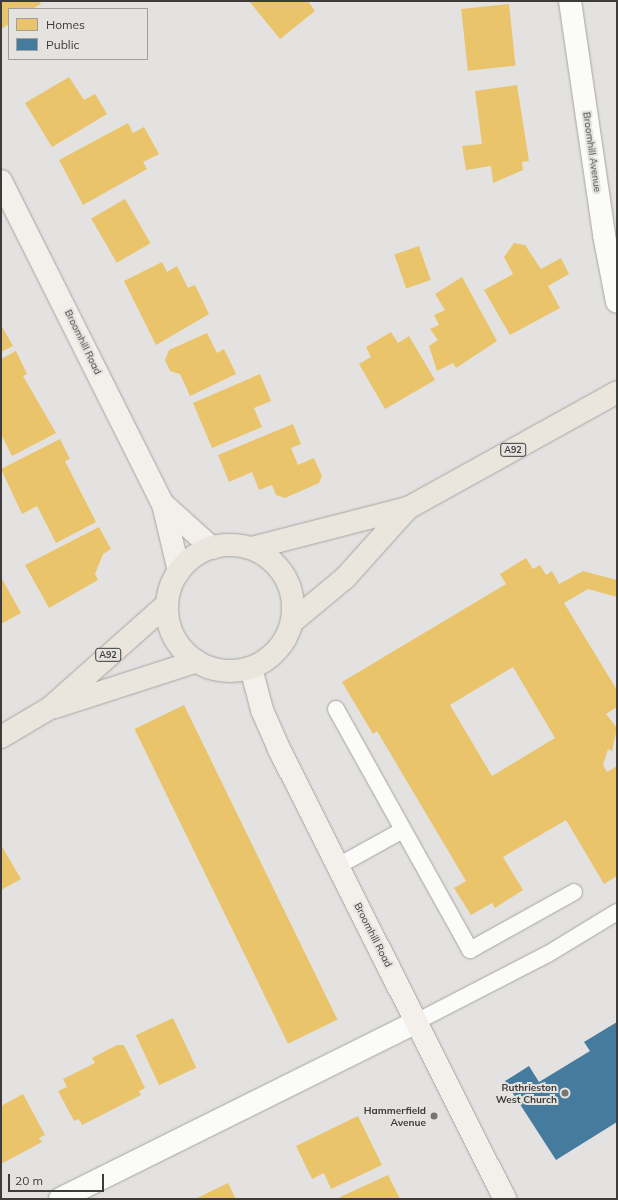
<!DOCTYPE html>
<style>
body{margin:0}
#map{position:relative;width:618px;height:1200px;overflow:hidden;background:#e4e2e0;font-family:Mulish,sans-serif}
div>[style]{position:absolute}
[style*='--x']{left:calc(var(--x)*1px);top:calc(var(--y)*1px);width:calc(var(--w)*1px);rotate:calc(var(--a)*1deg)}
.homes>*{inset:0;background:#e9c46a;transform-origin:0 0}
.public>*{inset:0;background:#457b9d}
.roads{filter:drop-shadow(0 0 1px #a6a5a4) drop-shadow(0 0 1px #a6a5a4)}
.lane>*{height:16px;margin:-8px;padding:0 8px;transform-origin:8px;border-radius:8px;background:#fbfbfa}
.street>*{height:22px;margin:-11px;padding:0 11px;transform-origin:11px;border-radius:11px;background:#fbfbfa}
.secondary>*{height:22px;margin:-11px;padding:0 11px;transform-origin:11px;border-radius:11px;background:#f3f0eb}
.primary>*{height:22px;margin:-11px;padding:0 11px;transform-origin:11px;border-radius:11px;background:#eae5dd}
.primary>.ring{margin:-11px;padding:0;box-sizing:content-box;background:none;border:22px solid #eae5dd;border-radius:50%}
.dots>*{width:11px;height:11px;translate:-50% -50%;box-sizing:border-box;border:2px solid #e5e3df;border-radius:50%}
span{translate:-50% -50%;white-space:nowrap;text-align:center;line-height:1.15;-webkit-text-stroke:4px #e5e3df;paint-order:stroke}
.shield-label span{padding:1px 3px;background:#e5e3df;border:1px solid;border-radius:3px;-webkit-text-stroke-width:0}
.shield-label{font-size:9px;color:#3d3c3a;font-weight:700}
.street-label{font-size:10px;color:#3d3c3a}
.poi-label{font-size:10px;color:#3d3c3a;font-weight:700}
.right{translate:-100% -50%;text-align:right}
.frame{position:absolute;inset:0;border:2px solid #3d3c3a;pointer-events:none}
.legend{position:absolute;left:8px;top:8px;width:140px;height:52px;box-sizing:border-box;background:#e5e3df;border:1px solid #a2a09d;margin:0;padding:5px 7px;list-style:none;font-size:12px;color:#3d3c3a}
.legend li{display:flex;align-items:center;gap:8px;height:20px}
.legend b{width:20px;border:1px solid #a2a09d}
.scale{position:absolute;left:8px;top:1174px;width:96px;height:18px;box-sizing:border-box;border:2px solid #3d3c3a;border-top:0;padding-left:5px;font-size:12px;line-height:14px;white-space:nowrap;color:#3d3c3a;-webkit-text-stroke:3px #e5e3df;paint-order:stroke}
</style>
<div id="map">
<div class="homes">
<div style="clip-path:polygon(1px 1px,39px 1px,41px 4px,32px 9px,9px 9px,9px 24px,1px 29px)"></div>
<div style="clip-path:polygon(249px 1px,308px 1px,315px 11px,280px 39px)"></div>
<div style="left:509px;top:4px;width:62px;height:48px;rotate:84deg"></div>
<div style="clip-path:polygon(69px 77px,84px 100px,95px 94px,107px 114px,52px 147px,25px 103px)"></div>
<div style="clip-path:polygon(517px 85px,529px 161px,522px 162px,523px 170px,493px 183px,491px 166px,466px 170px,462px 146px,482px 144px,475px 91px)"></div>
<div style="clip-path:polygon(128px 123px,133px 133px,144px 127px,159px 154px,143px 162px,147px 169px,83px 205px,59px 160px)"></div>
<div style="left:125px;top:199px;width:51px;height:39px;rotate:60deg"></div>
<div style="clip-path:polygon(514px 243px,525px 245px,541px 269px,561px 258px,569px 274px,548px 286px,560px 308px,510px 335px,484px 290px,513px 274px,504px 257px)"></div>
<div style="left:419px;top:246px;width:36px;height:26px;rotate:71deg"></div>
<div style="clip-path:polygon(162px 262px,167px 272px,177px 266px,188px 288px,195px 285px,209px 314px,156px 345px,124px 281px)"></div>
<div style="clip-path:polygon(462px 277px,497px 341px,456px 368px,453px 363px,437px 371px,429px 346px,438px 340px,430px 329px,439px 325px,434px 315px,445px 310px,435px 294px)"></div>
<div style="clip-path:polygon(1px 325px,13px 346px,1px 352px)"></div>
<div style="clip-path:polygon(391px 332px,398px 343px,409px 336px,435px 380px,385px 409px,359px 364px,371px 357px,366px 347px)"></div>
<div style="clip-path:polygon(207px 333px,217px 353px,224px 349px,236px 374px,190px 396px,180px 374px,170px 371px,165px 360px,169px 350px)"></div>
<div style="clip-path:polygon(16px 351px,27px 374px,23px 376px,56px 433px,12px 456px,1px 434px,1px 359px)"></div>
<div style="clip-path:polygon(260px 374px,271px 401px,254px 408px,262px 427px,212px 448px,193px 403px)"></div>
<div style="clip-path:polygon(293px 424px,301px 444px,291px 448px,298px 465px,314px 458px,322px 476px,319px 483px,285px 498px,276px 495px,272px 485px,259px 490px,252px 472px,229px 482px,218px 455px)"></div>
<div style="clip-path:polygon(60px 439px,70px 459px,65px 461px,96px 522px,56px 543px,37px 506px,22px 514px,1px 469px)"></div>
<div style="clip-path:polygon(99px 527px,111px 549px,103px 554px,95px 574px,98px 580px,49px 608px,25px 565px)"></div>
<div style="clip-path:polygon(evenodd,526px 558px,533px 569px,540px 565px,546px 575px,552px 571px,559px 584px,583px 571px,617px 580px,617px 597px,588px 589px,564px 603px,617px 690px,617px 707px,606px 714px,617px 728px,612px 751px,608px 749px,603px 765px,607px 772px,617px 766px,617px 876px,604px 884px,566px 820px,503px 857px,523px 890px,495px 908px,492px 903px,471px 915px,454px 888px,466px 881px,377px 731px,373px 734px,342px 682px,506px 584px,500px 574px,526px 558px,513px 667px,555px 738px,492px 776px,450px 705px,513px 667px)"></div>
<div style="clip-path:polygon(1px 577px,21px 613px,1px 624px)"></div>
<div style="left:184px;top:705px;width:350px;height:55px;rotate:64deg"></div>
<div style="clip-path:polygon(1px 845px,21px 879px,1px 890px)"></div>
<div style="left:173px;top:1018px;width:55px;height:41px;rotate:65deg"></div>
<div style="clip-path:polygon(117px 1045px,124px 1045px,145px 1088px,139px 1091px,141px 1095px,82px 1125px,79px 1119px,74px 1121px,58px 1091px,67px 1087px,63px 1079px,95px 1063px,92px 1058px)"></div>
<div style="clip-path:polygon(23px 1094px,45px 1135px,39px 1138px,42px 1142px,1px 1164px,1px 1106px)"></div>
<div style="clip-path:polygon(358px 1116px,382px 1165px,331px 1189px,324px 1173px,312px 1179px,296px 1146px)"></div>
<div style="clip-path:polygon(388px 1175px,400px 1199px,341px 1199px,340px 1197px)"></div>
<div style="clip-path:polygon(228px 1183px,236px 1199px,195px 1199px)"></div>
</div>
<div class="public">
<div style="clip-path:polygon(617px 1022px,617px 1122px,556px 1160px,505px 1081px,529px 1066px,539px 1082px,590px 1051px,584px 1042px)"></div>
</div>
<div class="roads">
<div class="lane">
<div style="--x:336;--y:709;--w:276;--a:60.9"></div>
<div style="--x:470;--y:950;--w:119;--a:-29.1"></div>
<div style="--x:338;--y:866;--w:74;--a:-29"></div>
<div style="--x:416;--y:1022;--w:148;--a:-27.3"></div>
<div style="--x:548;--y:954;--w:81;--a:-31.3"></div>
</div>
<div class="street">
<div style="--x:570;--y:1;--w:236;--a:81.7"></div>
<div style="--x:604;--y:235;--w:68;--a:79"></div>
<div style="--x:60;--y:1199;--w:398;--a:-26.4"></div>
</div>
<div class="secondary">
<div style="--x:1;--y:181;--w:361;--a:63.4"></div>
<div style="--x:163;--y:504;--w:69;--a:76.6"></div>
<div style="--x:163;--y:504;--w:66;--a:41.9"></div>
<div style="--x:251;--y:668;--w:43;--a:75.3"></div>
<div style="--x:262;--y:710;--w:43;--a:66.4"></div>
<div style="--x:279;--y:749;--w:504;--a:63.33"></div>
</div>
<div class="primary">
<div class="ring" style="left:167px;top:545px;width:104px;height:104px"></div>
<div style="--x:252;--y:548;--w:161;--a:-14.4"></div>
<div style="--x:408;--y:508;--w:239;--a:-29"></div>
<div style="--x:292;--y:622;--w:70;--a:-39.8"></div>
<div style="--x:346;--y:577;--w:93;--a:-48.1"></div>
<div style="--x:55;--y:707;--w:149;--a:-17.9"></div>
<div style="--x:1;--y:737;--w:57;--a:-30.6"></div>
<div style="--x:50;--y:708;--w:157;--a:-41.6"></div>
</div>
</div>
<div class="dots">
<div style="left:565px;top:1093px;background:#777674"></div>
<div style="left:434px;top:1116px;background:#777674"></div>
</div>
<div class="shield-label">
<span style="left:513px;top:450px">A92</span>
<span style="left:108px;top:655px">A92</span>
</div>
<div class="street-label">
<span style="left:592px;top:152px;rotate:82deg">Broomhill Avenue</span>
<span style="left:83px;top:342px;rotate:64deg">Broomhill Road</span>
<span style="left:373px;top:935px;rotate:63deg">Broomhill Road</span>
</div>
<div class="poi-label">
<span class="right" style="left:557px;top:1093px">Ruthrieston<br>West Church</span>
<span class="right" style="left:426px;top:1116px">Hammerfield<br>Avenue</span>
</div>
<div class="frame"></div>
<ul class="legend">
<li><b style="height:11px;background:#e9c46a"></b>Homes</li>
<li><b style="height:11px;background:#457b9d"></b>Public</li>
</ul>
<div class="scale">20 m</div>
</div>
